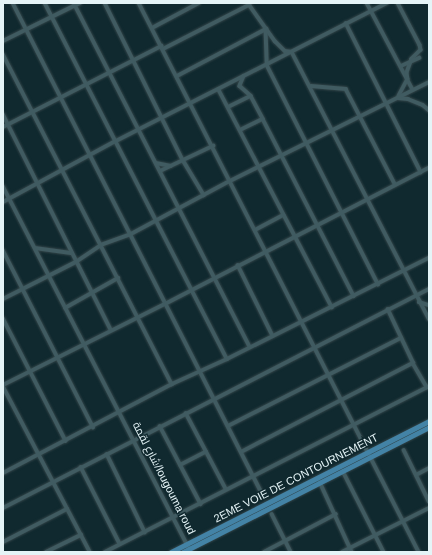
<!DOCTYPE html>
<meta charset="utf-8">
<style>
body{margin:0}
#map{position:relative;width:432px;height:555px;overflow:hidden;background:#10292f;font-family:Helvetica,Cairo,sans-serif}
div>[style]{position:absolute}
[style*='--x']{left:calc(var(--x)*1px);top:calc(var(--y)*1px);width:calc(var(--w)*1px);rotate:calc(var(--a)*1deg)}
.roads{filter:drop-shadow(0 0 1px #324448) drop-shadow(0 0 1px #324448)}
.minor>*{height:3.5px;margin:-1.75px;padding:0 1.75px;transform-origin:1.75px;border-radius:1.75px;background:#405b61}
.major>*{height:4.5px;margin:-2.25px;padding:0 2.25px;transform-origin:2.25px;border-radius:2.25px;background:#4383a6}
span{translate:-50% -50%;white-space:nowrap;text-align:center;line-height:1.15;-webkit-text-stroke:3px #10292f;paint-order:stroke}
.street-label{font-size:11px;color:#e5f4f7}
.frame{position:absolute;inset:0;border:4px solid #e5f4f7;pointer-events:none}
</style>
<div id="map">
<div class="roads">
<div class="minor">
<div style="--x:13;--y:3;--w:554;--a:63.07"></div>
<div style="--x:45;--y:3;--w:400;--a:62.9"></div>
<div style="--x:74;--y:3;--w:386;--a:62.9"></div>
<div style="--x:105;--y:3;--w:175;--a:63.6"></div>
<div style="--x:183;--y:160;--w:41;--a:59"></div>
<div style="--x:139;--y:3;--w:616;--a:62.98"></div>
<div style="--x:248;--y:3;--w:47;--a:54.6"></div>
<div style="--x:275;--y:41;--w:14;--a:45"></div>
<div style="--x:285;--y:51;--w:7;--a:8"></div>
<div style="--x:292;--y:52;--w:300;--a:62.8"></div>
<div style="--x:367;--y:3;--w:98;--a:62.1"></div>
<div style="--x:398;--y:3;--w:47;--a:62.4"></div>
<div style="--x:420;--y:45;--w:5;--a:79"></div>
<div style="--x:421;--y:50;--w:13;--a:135"></div>
<div style="--x:412;--y:59;--w:15;--a:110"></div>
<div style="--x:407;--y:73;--w:6;--a:81"></div>
<div style="--x:408;--y:79;--w:19;--a:118"></div>
<div style="--x:346;--y:23;--w:167;--a:63.3"></div>
<div style="--x:152;--y:28;--w:53;--a:-28"></div>
<div style="--x:3;--y:41;--w:86;--a:-26.3"></div>
<div style="--x:163;--y:49;--w:97;--a:-27.1"></div>
<div style="--x:3;--y:54;--w:371;--a:62.9"></div>
<div style="--x:401;--y:66;--w:20;--a:-24"></div>
<div style="--x:177;--y:76;--w:101;--a:-27.8"></div>
<div style="--x:266;--y:29;--w:36;--a:88"></div>
<div style="--x:267;--y:65;--w:246;--a:63.1"></div>
<div style="--x:244;--y:76;--w:11;--a:112"></div>
<div style="--x:240;--y:86;--w:15;--a:42"></div>
<div style="--x:251;--y:96;--w:26;--a:62"></div>
<div style="--x:263;--y:119;--w:199;--a:62.8"></div>
<div style="--x:311;--y:86;--w:35;--a:5"></div>
<div style="--x:346;--y:89;--w:107;--a:62.7"></div>
<div style="--x:219;--y:90;--w:245;--a:62.5"></div>
<div style="--x:398;--y:98;--w:10;--a:6"></div>
<div style="--x:408;--y:99;--w:16;--a:22"></div>
<div style="--x:423;--y:105;--w:8;--a:40"></div>
<div style="--x:228;--y:107;--w:25;--a:-26"></div>
<div style="--x:3;--y:114;--w:241;--a:63.4"></div>
<div style="--x:3;--y:127;--w:178;--a:-27.1"></div>
<div style="--x:240;--y:130;--w:25;--a:-26"></div>
<div style="--x:156;--y:163;--w:15;--a:11"></div>
<div style="--x:160;--y:171;--w:59;--a:-25.3"></div>
<div style="--x:3;--y:186;--w:411;--a:62.8"></div>
<div style="--x:3;--y:202;--w:128;--a:-28.4"></div>
<div style="--x:116;--y:141;--w:304;--a:-27"></div>
<div style="--x:255;--y:230;--w:32;--a:-28"></div>
<div style="--x:35;--y:248;--w:36;--a:8"></div>
<div style="--x:3;--y:250;--w:199;--a:63"></div>
<div style="--x:238;--y:265;--w:79;--a:63.8"></div>
<div style="--x:3;--y:299;--w:82;--a:-26.9"></div>
<div style="--x:76;--y:262;--w:30;--a:-34"></div>
<div style="--x:101;--y:245;--w:32;--a:-20"></div>
<div style="--x:131;--y:234;--w:112;--a:-28.2"></div>
<div style="--x:230;--y:181;--w:222;--a:-26.4"></div>
<div style="--x:419;--y:302;--w:10;--a:17"></div>
<div style="--x:65;--y:308;--w:61;--a:-29.5"></div>
<div style="--x:3;--y:318;--w:138;--a:62.9"></div>
<div style="--x:413;--y:363;--w:28;--a:60"></div>
<div style="--x:3;--y:385;--w:181;--a:-26.6"></div>
<div style="--x:165;--y:304;--w:297;--a:-27.3"></div>
<div style="--x:3;--y:386;--w:187;--a:62.3"></div>
<div style="--x:186;--y:413;--w:86;--a:62.2"></div>
<div style="--x:160;--y:426;--w:88;--a:62.3"></div>
<div style="--x:228;--y:426;--w:194;--a:-27"></div>
<div style="--x:404;--y:450;--w:57;--a:63.9"></div>
<div style="--x:241;--y:452;--w:194;--a:-27.4"></div>
<div style="--x:413;--y:363;--w:59;--a:-115.3"></div>
<div style="--x:107;--y:454;--w:87;--a:64"></div>
<div style="--x:180;--y:465;--w:29;--a:-27"></div>
<div style="--x:81;--y:467;--w:86;--a:63.1"></div>
<div style="--x:343;--y:471;--w:91;--a:63.2"></div>
<div style="--x:3;--y:473;--w:191;--a:-27.8"></div>
<div style="--x:172;--y:384;--w:60;--a:-24.4"></div>
<div style="--x:227;--y:359;--w:226;--a:-26.6"></div>
<div style="--x:416;--y:475;--w:15;--a:-28"></div>
<div style="--x:320;--y:482;--w:77;--a:65.4"></div>
<div style="--x:3;--y:508;--w:479;--a:-27.2"></div>
<div style="--x:272;--y:514;--w:42;--a:63.4"></div>
<div style="--x:3;--y:542;--w:72;--a:-27.3"></div>
<div style="--x:46;--y:552;--w:39;--a:-26"></div>
<div style="--x:105;--y:552;--w:364;--a:-27.1"></div>
<div style="--x:264;--y:552;--w:81;--a:-27.8"></div>
<div style="--x:342;--y:552;--w:97;--a:-26.8"></div>
</div>
<div class="major">
<div style="--x:171;--y:552;--w:289;--a:-26.9"></div>
<div style="--x:183;--y:552;--w:276;--a:-26.9"></div>
</div>
</div>
<div class="street-label">
<span style="left:164px;top:478px;rotate:63deg">شارع لقمة/lougouma roud</span>
<span style="left:296px;top:478px;rotate:-27deg">2EME VOIE DE CONTOURNEMENT</span>
</div>
<div class="frame"></div>
</div>
